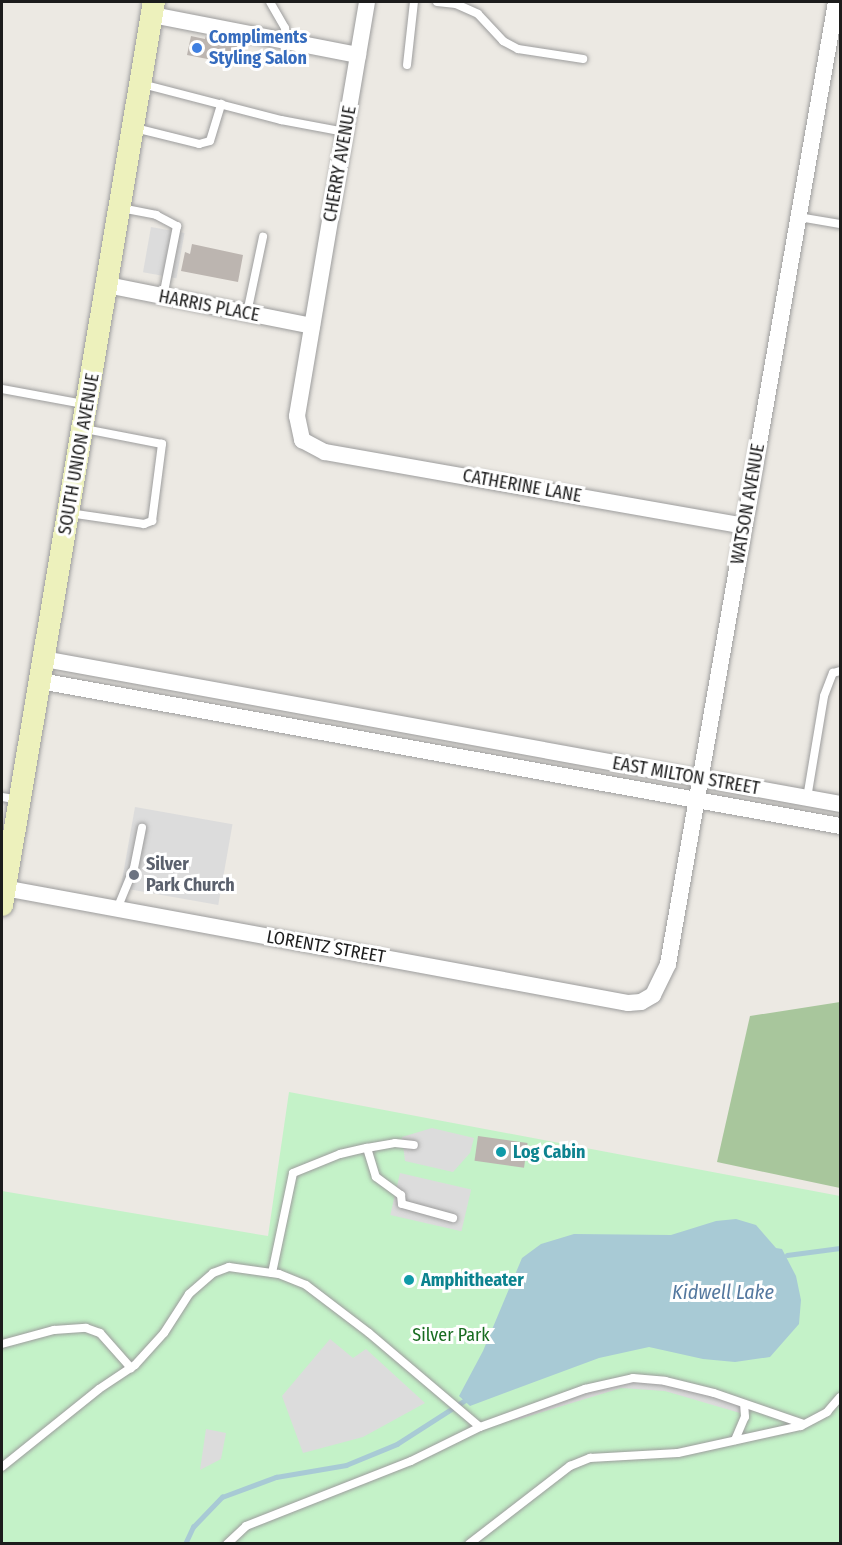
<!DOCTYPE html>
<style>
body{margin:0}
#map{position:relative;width:842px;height:1545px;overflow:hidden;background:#ece9e3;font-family:"Fira Sans Condensed",sans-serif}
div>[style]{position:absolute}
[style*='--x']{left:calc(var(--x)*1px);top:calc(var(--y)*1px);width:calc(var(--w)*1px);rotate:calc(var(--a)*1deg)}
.forest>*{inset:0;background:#a8c69c}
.park>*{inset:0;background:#c4f2c8}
.parking>*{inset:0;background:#dcdcdc;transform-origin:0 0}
.water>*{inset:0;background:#a8cad5}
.stream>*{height:4.5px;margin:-2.25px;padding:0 2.25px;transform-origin:2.25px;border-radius:2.25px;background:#a8cad5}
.building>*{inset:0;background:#bcb5b0;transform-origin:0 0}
.roads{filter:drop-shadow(0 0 2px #9d9d9d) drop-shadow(0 0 2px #9d9d9d)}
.service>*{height:8px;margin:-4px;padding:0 4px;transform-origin:4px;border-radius:4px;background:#fff}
.minor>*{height:16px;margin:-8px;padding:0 8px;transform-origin:8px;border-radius:8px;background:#fff}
.secondary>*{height:22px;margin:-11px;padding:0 11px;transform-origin:11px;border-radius:11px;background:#edf1bc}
.dots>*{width:16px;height:16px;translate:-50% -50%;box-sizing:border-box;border:3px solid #fff;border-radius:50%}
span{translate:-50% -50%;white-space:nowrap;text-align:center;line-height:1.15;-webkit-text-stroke:6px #fff;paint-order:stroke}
.shop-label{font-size:18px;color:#366cbe;font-weight:700}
.left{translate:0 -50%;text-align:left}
.street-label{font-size:18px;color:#1c1c1c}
.worship-label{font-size:18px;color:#5b616d;font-weight:700}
.culture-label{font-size:18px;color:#0d838f;font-weight:700}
.park-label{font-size:18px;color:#186c20}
.water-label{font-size:20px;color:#54789f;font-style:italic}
.frame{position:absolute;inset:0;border:3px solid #1c1c1c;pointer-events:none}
</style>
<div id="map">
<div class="forest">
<div style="clip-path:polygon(840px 1002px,840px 1188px,717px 1162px,750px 1016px)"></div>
</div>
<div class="park">
<div style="clip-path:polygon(289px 1092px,840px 1196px,840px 1543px,2px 1543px,2px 1191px,268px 1236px)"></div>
</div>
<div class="parking">
<div style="left:151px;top:227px;width:34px;height:46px;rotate:10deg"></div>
<div style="left:135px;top:807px;width:99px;height:82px;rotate:10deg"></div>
<div style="clip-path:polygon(432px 1128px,474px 1138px,470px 1153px,453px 1172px,405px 1161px,402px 1137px)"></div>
<div style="left:400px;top:1173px;width:73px;height:43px;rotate:13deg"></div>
<div style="clip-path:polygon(330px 1339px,353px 1358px,366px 1349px,425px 1403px,363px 1437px,303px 1453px,282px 1396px)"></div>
<div style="clip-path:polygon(633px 1378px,665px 1381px,744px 1404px,740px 1413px,665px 1391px,621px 1388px,516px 1420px,510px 1415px)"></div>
<div style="clip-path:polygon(206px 1429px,226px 1433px,221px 1459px,200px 1470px)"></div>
</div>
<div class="water">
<div style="clip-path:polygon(736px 1219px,756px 1225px,776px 1248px,782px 1249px,796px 1276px,801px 1300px,799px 1324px,770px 1357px,735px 1362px,703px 1359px,649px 1347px,599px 1358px,470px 1406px,459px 1396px,483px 1351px,522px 1258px,541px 1244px,574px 1234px,671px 1235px,716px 1221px)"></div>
</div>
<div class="stream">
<div style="--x:787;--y:1255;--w:53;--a:-7.5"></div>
<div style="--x:185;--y:1544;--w:19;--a:-65"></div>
<div style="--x:193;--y:1527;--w:42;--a:-46"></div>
<div style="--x:222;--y:1497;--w:58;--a:-20.3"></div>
<div style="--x:276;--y:1477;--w:71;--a:-9.7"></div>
<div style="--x:346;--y:1465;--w:55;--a:-22.4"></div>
<div style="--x:397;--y:1444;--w:80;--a:-32.7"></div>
</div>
<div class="building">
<div style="clip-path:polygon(207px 32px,239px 38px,233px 64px,187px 55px,191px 36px,205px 39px)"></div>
<div style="clip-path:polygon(192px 244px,243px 255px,238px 282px,181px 271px,185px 252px,190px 254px)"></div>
<div style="left:478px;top:1136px;width:50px;height:25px;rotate:8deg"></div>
</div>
<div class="roads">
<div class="service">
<div style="--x:270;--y:2;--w:30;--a:60"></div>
<div style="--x:285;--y:28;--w:14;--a:82"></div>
<div style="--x:437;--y:2;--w:19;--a:6"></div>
<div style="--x:456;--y:4;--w:24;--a:24"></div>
<div style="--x:478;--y:14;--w:37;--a:47"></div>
<div style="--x:503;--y:41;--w:17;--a:28"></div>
<div style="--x:518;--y:49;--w:66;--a:8.7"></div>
<div style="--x:407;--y:65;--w:63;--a:-83.7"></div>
<div style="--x:142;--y:84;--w:144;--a:14.5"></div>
<div style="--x:281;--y:120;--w:65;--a:10.6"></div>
<div style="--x:135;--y:128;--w:66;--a:14"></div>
<div style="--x:199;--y:144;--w:11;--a:-15"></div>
<div style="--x:210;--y:141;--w:39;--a:-73"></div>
<div style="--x:121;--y:208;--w:36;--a:11"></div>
<div style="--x:156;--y:215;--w:24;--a:28"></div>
<div style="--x:177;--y:226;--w:72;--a:101.2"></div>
<div style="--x:799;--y:217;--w:42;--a:9.7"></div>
<div style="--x:247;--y:313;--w:78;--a:-78.1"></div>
<div style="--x:2;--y:389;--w:83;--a:10.4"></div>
<div style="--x:69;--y:513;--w:76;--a:8.3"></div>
<div style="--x:144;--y:524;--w:9;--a:-21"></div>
<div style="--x:152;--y:521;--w:78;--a:-82.6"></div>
<div style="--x:162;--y:444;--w:78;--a:-169"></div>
<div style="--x:2;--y:797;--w:17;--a:10"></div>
<div style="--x:807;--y:798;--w:103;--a:-80.5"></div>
<div style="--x:824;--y:696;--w:25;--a:-69"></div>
<div style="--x:833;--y:673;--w:7;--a:-16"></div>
<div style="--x:117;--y:909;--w:44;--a:-67.5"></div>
<div style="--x:134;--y:868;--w:41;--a:-78.7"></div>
<div style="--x:367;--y:1148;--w:28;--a:-10"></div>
<div style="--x:395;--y:1143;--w:19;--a:6"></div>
<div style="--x:272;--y:1273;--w:102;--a:-78.1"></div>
<div style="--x:293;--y:1173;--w:51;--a:-22"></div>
<div style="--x:340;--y:1154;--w:28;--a:-13"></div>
<div style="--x:367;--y:1148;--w:30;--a:73"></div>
<div style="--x:376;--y:1177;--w:31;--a:36"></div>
<div style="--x:401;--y:1195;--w:9;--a:84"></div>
<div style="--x:402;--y:1204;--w:53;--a:15.4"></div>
<div style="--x:2;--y:1344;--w:54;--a:-15.1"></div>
<div style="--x:54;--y:1330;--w:32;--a:-4"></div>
<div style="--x:86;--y:1328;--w:15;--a:20"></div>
<div style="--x:100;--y:1333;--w:47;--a:48.5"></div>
<div style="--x:735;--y:1440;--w:25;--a:-67"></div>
<div style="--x:745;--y:1417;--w:13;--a:-94"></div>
<div style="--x:2;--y:1467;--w:124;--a:-38.8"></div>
<div style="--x:99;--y:1389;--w:43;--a:-33.7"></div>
<div style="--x:135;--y:1365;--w:43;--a:-47.8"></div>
<div style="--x:164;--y:1333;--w:46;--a:-57.3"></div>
<div style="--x:189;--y:1294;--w:32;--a:-41"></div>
<div style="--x:213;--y:1273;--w:17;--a:-21"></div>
<div style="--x:229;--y:1267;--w:50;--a:8"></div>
<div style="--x:279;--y:1274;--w:29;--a:22"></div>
<div style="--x:306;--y:1285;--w:79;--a:37.3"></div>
<div style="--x:369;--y:1333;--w:145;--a:40.3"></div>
<div style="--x:480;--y:1427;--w:112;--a:-19.9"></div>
<div style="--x:585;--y:1389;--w:49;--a:-12.9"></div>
<div style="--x:633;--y:1378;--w:32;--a:5"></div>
<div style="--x:665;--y:1381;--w:50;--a:13.8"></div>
<div style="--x:714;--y:1393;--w:95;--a:19"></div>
<div style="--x:227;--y:1544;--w:26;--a:-43"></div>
<div style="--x:246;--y:1526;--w:177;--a:-21.5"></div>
<div style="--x:411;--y:1461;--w:77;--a:-26.2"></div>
<div style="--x:469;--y:1544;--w:128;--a:-37.7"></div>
<div style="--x:570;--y:1466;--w:22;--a:-22"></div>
<div style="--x:590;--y:1458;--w:88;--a:-3.3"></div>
<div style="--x:678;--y:1453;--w:126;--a:-12.4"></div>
<div style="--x:801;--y:1426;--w:30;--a:-28"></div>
<div style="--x:827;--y:1412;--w:20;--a:-49"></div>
</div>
<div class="minor">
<div style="--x:367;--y:2;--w:420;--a:99.6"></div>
<div style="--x:297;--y:416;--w:25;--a:78"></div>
<div style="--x:302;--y:440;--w:26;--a:28"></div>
<div style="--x:325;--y:452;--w:425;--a:10"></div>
<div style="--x:152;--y:15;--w:210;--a:11"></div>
<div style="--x:107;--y:285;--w:209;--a:11.3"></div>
<div style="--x:44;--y:659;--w:809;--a:10.32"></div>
<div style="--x:40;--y:681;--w:813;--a:10.27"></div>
<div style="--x:4;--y:888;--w:635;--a:10.44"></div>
<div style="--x:628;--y:1003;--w:13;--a:-4"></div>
<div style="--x:641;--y:1002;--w:14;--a:-30"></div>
<div style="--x:653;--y:995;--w:34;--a:-64"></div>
<div style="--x:668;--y:964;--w:977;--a:-80.09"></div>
</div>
<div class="secondary">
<div style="--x:2;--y:905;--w:916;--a:-80.45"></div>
</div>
</div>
<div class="dots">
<div style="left:197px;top:48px;background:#3f7fe0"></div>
<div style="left:134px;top:875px;background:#6b7280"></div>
<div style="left:501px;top:1152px;background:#0f9aa8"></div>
<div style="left:409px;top:1280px;background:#0f9aa8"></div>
</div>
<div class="shop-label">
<span class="left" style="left:209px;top:48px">Compliments<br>Styling Salon</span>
</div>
<div class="street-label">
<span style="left:340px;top:164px;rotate:-80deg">CHERRY AVENUE</span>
<span style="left:209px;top:306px;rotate:11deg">HARRIS PLACE</span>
<span style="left:79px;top:454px;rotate:-80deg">SOUTH UNION AVENUE</span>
<span style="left:522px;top:486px;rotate:10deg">CATHERINE LANE</span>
<span style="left:748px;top:504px;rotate:-80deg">WATSON AVENUE</span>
<span style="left:686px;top:776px;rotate:10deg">EAST MILTON STREET</span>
<span style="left:326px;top:947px;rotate:10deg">LORENTZ STREET</span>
</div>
<div class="worship-label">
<span class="left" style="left:146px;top:875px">Silver<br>Park Church</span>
</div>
<div class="culture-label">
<span class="left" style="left:513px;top:1152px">Log Cabin</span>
<span class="left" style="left:421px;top:1280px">Amphitheater</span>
</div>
<div class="park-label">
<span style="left:451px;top:1335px">Silver Park</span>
</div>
<div class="water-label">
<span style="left:723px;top:1292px">Kidwell Lake</span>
</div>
<div class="frame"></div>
</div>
